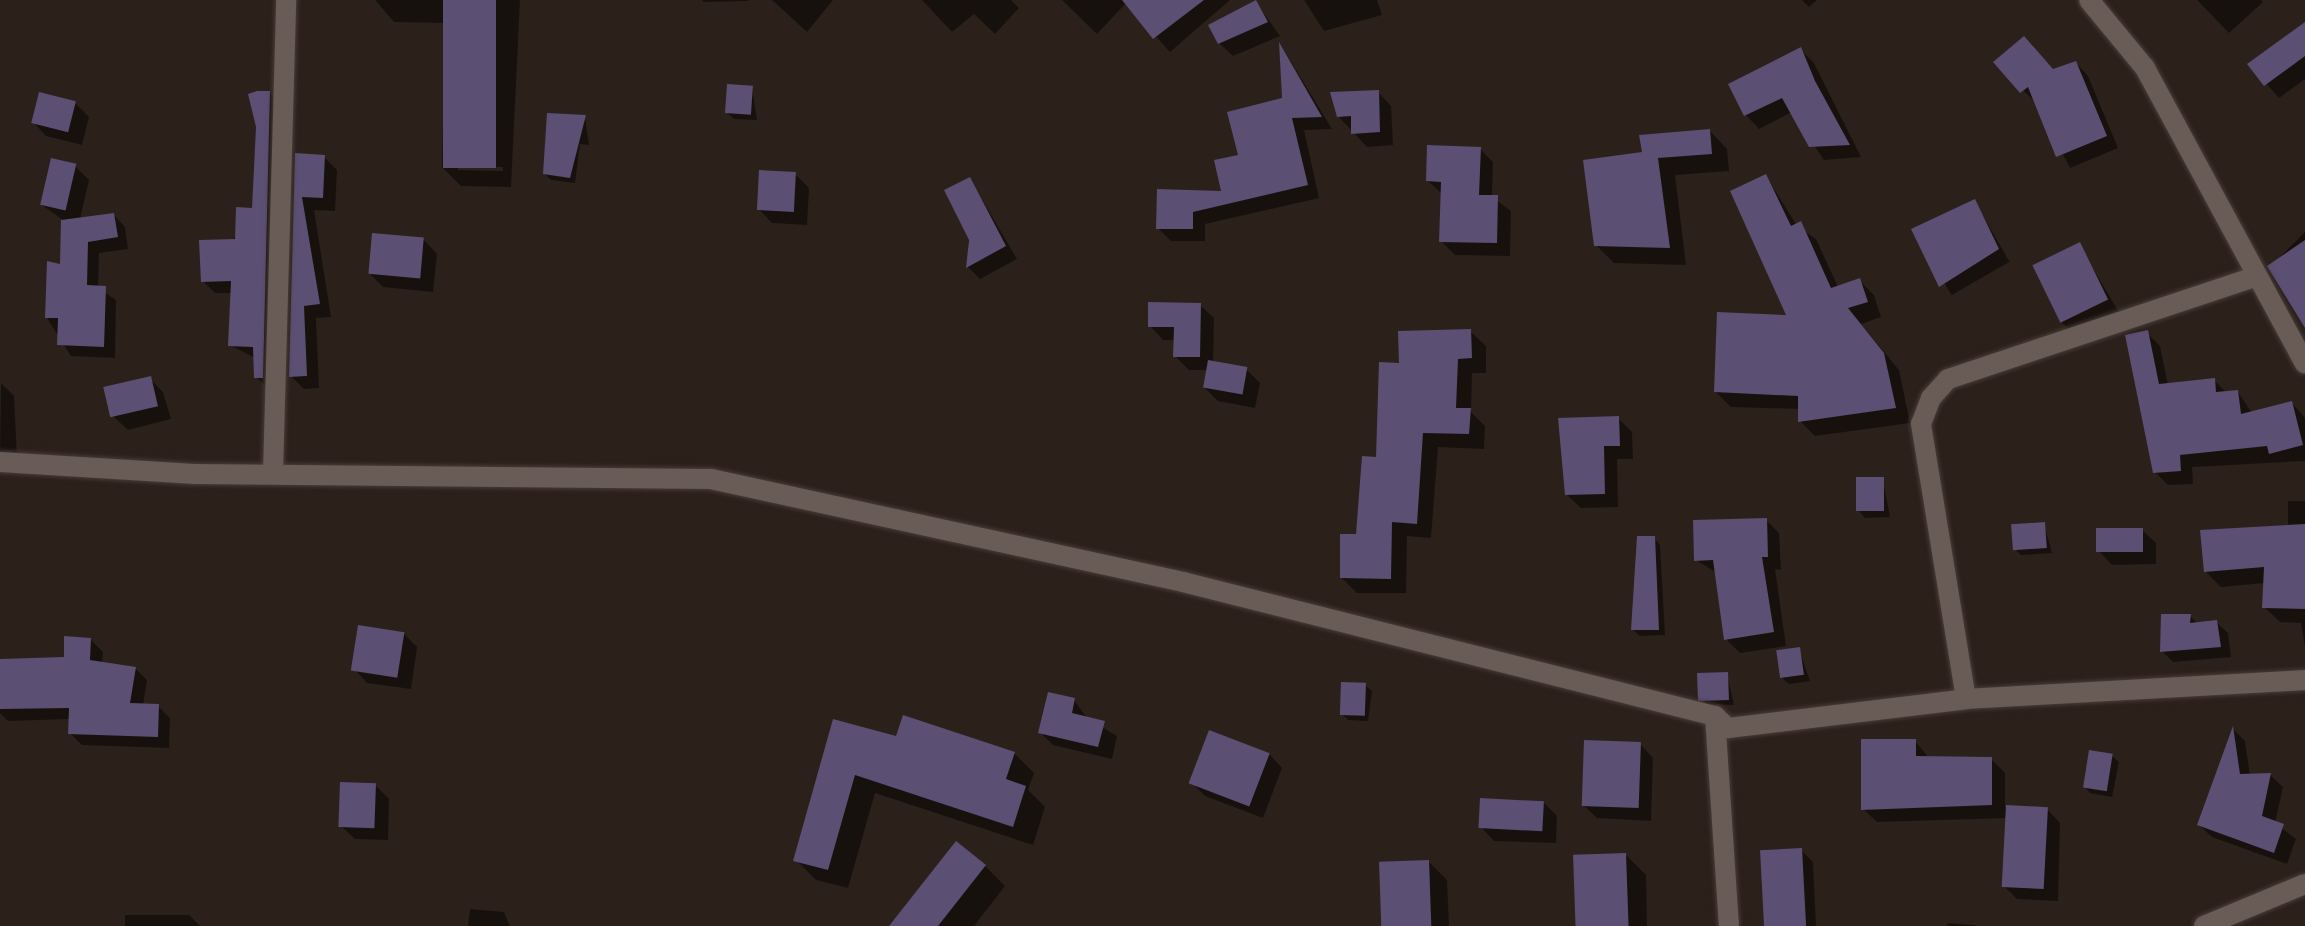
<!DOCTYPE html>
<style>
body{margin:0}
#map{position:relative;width:2305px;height:926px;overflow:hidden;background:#2c201b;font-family:"Exo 2",sans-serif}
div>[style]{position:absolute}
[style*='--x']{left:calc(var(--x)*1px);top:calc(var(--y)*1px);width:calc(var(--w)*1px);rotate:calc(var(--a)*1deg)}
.shadow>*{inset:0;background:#0007;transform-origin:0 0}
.building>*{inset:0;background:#5b4f73;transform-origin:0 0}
.roads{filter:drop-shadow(0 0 2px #473c39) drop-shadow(0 0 2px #473c39)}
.street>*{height:20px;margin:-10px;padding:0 10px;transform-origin:10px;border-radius:10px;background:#695b55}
span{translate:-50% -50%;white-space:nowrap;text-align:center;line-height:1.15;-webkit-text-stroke:7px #110b09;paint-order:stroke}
</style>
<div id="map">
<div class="shadow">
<div style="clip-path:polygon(evenodd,375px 0,520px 0,511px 187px,461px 186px,442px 167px,445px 23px,394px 22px,375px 0,458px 166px,503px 167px,503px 171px,458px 170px,458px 166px)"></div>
<div style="clip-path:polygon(702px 0,748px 0,748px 1px,704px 2px)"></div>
<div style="clip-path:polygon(772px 0,833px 0,807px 32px)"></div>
<div style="clip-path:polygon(922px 0,1011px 0,1019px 8px,995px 34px,974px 14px,952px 32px)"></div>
<div style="clip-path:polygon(1062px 0,1230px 0,1170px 52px,1126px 3px,1097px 34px)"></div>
<div style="clip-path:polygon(1304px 0,1377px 0,1382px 15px,1324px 31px)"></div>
<div style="clip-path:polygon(1802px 0,1817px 0,1809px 7px)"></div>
<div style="clip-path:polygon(2197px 0,2261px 0,2263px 2px,2229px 33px)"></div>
<div style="clip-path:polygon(1255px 1px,1280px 36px,1233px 56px,1219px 43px)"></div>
<div style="clip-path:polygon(2305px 31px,2305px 79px,2279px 98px,2250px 65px)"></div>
<div style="clip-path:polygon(1282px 47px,1332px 129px,1304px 130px,1319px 198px,1205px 224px,1205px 241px,1171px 241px,1158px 228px,1224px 193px,1240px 157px,1284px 99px)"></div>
<div style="clip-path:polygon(1801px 50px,1814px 63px,1861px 157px,1824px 160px,1792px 112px,1759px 129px,1746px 115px,1730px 85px)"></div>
<div style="clip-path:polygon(1996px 63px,2054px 71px,2076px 63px,2088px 76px,2118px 148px,2070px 168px,2036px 103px)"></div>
<div style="clip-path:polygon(752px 88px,757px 120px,734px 119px,727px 113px)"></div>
<div style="clip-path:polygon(1378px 92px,1391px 106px,1393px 145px,1367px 147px,1338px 116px)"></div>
<div style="clip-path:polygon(270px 93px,282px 105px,269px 389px,256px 377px,255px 358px,230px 345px,232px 293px,215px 293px,203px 281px,254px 210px)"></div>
<div style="clip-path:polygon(75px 103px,89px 117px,82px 145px,46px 136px,33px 122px)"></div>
<div style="clip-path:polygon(585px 117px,589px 145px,580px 144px,575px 183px,551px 180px,545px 174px)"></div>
<div style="clip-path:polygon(1710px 131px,1727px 149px,1729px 171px,1675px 175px,1686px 265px,1614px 263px,1596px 245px,1644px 154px)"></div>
<div style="clip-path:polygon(1480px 149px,1493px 162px,1492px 197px,1511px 211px,1510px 256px,1455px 255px,1441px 241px,1443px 195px,1428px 181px)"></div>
<div style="clip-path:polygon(297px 156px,324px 157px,337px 170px,335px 211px,314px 210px,331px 317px,316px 318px,319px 388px,304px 389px,291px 376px)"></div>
<div style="clip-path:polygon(75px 166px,89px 180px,80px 219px,114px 215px,125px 227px,128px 249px,99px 253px,98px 288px,116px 300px,115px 358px,71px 356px,47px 318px,62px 266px,63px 220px,42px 205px)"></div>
<div style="clip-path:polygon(795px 174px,809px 188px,807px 225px,772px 223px,759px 209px)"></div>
<div style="clip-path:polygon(1766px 176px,1797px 226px,1816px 239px,1838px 287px,1859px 280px,1874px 295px,1881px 317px,1861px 324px,1899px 370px,1910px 423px,1815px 436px,1800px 421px,1800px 409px,1731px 407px,1716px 392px,1789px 317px)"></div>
<div style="clip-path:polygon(970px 179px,1017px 259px,980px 279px,968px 267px)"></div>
<div style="left:1975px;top:202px;width:69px;height:67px;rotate:60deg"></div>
<div style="clip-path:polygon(2305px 232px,2305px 321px,2270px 267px)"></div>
<div style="clip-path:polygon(424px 240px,437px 254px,433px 292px,383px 287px,370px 274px)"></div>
<div style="clip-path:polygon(2079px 245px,2120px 314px,2075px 335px,2061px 322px)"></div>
<div style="clip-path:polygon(1200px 305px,1214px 318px,1213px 363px,1246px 369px,1260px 383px,1255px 408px,1218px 401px,1205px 388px,1208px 370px,1189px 370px,1175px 356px,1176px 340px,1163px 340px,1150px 326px)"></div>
<div style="clip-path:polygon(1470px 331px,1486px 346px,1486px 373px,1472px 373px,1471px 412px,1485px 426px,1484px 449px,1438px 447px,1431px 538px,1407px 536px,1406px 593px,1357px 593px,1342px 578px,1378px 460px)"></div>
<div style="clip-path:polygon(2147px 333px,2160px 346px,2168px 385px,2214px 380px,2227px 393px,2238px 392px,2252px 413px,2292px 403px,2305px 418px,2305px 461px,2192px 467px,2193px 484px,2168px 485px,2155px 472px)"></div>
<div style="clip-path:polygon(150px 379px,163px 392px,171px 419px,128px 430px,114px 417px)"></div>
<div style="clip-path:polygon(1px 383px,14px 396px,17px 458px,0 459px)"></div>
<div style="clip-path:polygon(1618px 418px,1632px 432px,1633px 459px,1617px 459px,1618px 507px,1581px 508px,1567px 495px)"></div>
<div style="clip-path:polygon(1883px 480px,1890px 517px,1865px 518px,1859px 511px)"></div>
<div style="clip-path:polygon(2288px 501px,2305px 501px,2305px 647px,2301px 623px,2280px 622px,2264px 607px,2265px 583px,2221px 587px,2206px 572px,2288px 527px)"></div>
<div style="clip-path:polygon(1766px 520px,1779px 533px,1781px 570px,1775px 569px,1786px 646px,1740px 653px,1726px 639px,1717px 573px,1696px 560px)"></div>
<div style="clip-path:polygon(2044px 524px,2052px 553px,2021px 555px,2015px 549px)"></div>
<div style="clip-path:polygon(2142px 530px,2156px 543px,2156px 564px,2112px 565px,2099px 551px)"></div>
<div style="clip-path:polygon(1654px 538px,1660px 545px,1665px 635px,1640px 636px,1633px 630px)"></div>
<div style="clip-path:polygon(2190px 616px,2198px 624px,2216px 622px,2228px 633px,2231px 657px,2173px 662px,2162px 651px)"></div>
<div style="clip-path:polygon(403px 633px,417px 647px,411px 689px,367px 683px,354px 669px)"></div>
<div style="clip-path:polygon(90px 639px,103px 652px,102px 664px,135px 668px,147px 680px,143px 705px,158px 706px,170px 718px,169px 748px,82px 745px,70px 733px,70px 719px,8px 721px,0 713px,0 661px,66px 659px)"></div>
<div style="clip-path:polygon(1799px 649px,1810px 681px,1789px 684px,1782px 678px)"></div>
<div style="clip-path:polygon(1727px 674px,1734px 705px,1707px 704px,1700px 698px)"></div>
<div style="clip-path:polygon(1365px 685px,1372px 691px,1368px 721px,1348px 720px,1342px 714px)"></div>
<div style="clip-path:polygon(1074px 700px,1087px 718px,1117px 736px,1112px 759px,1053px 745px,1040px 732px)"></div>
<div style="clip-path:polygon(835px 721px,897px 738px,1014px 753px,1034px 773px,1028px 790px,1045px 807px,1033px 845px,875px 793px,848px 888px,816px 880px,796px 860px)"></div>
<div style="clip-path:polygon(2234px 730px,2245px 741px,2250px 776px,2270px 775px,2283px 787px,2275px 823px,2296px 839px,2287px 864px,2212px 837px,2199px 825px)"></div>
<div style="clip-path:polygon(1915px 741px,1929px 758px,1991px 759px,2005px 773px,2005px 807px,2047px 809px,2060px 823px,2058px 901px,2017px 899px,2004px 886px,2007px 818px,1877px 822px,1863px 809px)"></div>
<div style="clip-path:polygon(1640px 744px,1653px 758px,1651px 821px,1597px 818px,1583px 805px)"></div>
<div style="clip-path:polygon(1269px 754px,1282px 768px,1263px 818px,1205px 796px,1191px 782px)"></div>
<div style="clip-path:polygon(2112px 756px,2119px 762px,2112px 797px,2090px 793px,2084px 786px)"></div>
<div style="clip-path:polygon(375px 785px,389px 799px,388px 840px,355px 839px,341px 826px)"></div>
<div style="clip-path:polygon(1543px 802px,1557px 816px,1556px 843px,1494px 841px,1481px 827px)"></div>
<div style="clip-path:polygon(1801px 850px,1813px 862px,1816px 926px,1765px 926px)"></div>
<div style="clip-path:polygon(1626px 855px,1646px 875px,1647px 926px,1577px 926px)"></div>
<div style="clip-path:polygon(1429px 862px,1447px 880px,1449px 926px,1383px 926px)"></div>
<div style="clip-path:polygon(985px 866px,1005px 886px,974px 926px,892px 926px)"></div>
<div style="clip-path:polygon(470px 909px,504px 912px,510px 926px,468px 926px)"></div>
<div style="clip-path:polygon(125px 915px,189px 915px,200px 926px,125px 926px)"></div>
<div style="clip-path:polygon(1948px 923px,1974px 925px,1976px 926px,1947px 926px)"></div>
</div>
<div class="building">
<div style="left:443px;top:0;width:53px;height:168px"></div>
<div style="clip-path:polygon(1122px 0,1204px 0,1153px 39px)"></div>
<div style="clip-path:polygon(1256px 0,1268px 22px,1218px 44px,1208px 25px)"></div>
<div style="clip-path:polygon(2305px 22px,2305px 56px,2264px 86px,2247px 64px)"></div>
<div style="clip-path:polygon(2024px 36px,2053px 69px,2076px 61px,2107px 136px,2056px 157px,2028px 87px,2020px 93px,1993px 62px)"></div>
<div style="clip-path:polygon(1279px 42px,1322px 117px,1292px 118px,1308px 185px,1193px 212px,1193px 229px,1156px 229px,1157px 189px,1221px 191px,1214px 160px,1238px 155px,1227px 112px,1282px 98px)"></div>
<div style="clip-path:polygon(1801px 47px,1815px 81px,1850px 145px,1809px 147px,1782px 98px,1744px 116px,1728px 84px)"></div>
<div style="left:727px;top:84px;width:26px;height:29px;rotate:4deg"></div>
<div style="clip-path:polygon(1379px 90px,1380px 132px,1351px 134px,1351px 116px,1337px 117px,1330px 92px)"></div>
<div style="clip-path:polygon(257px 91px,270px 91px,263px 378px,254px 378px,253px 347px,228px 346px,231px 281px,201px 282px,199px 240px,235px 239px,236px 207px,252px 208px,256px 127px,248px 94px)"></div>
<div style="left:39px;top:92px;width:38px;height:32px;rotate:14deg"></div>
<div style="clip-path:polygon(547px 113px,586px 115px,570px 178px,543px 174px)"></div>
<div style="clip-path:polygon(1710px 129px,1712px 154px,1658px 158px,1670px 248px,1594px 246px,1583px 160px,1642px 152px,1639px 135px)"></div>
<div style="clip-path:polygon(1427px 145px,1481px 147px,1479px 195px,1498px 195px,1497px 243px,1439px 242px,1441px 182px,1426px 181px)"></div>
<div style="clip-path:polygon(295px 153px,325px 155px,323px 198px,302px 197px,320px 304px,304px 306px,307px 376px,289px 377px)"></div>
<div style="left:51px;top:158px;width:26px;height:48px;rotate:13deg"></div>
<div style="left:759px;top:170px;width:37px;height:40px;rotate:3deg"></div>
<div style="clip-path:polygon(1766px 174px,1791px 226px,1801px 221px,1831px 288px,1860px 278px,1868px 302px,1848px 308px,1884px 353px,1896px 408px,1798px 422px,1798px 396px,1714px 392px,1717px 312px,1786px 315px,1730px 191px)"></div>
<div style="clip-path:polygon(970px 177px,1006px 246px,966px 268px,969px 240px,944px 190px)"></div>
<div style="clip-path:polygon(1975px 199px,1999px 249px,1939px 287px,1911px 229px)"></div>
<div style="clip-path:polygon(114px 213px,118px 237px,88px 242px,87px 285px,106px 286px,104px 347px,57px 345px,58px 318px,45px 318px,47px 261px,60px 264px,61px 220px)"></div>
<div style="left:372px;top:233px;width:52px;height:41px;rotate:5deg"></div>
<div style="clip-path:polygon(2305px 240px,2305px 328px,2267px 266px)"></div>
<div style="left:2080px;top:242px;width:64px;height:53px;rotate:64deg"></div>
<div style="clip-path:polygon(1148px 302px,1201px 303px,1200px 357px,1173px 357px,1174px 327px,1148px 327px)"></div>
<div style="clip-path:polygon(1471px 329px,1472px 358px,1458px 359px,1456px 408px,1471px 408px,1469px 434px,1423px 433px,1417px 524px,1392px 522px,1391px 579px,1340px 578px,1340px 534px,1356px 534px,1362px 456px,1376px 457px,1379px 362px,1399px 363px,1398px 331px)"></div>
<div style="clip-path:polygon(2148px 330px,2159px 384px,2215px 378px,2216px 392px,2238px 390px,2241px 414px,2292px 401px,2303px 445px,2269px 454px,2267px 446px,2180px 455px,2181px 471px,2153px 473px,2125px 335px)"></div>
<div style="left:1208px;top:360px;width:40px;height:28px;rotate:10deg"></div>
<div style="left:151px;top:376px;width:31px;height:49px;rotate:77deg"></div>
<div style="clip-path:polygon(1619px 416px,1620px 446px,1604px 446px,1605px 494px,1565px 495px,1558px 418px)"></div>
<div style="left:1884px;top:477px;width:34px;height:28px;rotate:90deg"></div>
<div style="clip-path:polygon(1767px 518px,1768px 557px,1762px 557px,1774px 632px,1724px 640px,1713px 560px,1694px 561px,1693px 520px)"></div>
<div style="left:2045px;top:522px;width:26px;height:34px;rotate:86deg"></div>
<div style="clip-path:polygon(2305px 524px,2305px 609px,2262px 608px,2264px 567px,2204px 572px,2200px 530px)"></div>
<div style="left:2096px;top:528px;width:47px;height:24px"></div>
<div style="clip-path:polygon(1637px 536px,1655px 536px,1659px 630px,1631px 630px)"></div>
<div style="clip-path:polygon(2161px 614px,2191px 614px,2190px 623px,2217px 620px,2221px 647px,2160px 652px)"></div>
<div style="left:358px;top:625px;width:47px;height:46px;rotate:9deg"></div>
<div style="clip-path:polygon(64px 636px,91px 638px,90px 660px,136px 667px,130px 703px,159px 704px,158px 737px,68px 734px,69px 708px,0 709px,0 659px,64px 657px)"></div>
<div style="left:1800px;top:647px;width:28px;height:24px;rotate:82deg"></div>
<div style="left:1728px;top:672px;width:28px;height:31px;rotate:88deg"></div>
<div style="left:1341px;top:682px;width:25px;height:33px;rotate:2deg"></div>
<div style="clip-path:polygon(1048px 692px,1075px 698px,1072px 713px,1105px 721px,1098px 747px,1038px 733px)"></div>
<div style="clip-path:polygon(903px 715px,1015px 752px,1006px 779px,1026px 786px,1013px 827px,855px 775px,828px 870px,793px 861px,833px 719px,896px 736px)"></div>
<div style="clip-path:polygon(2233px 726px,2240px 774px,2271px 773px,2262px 816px,2284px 824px,2274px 853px,2197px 825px)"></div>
<div style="left:1209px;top:730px;width:65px;height:57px;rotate:21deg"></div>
<div style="clip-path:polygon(1861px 739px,1916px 739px,1916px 756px,1992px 757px,1992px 805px,1861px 810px)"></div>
<div style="left:1584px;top:740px;width:57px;height:66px;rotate:2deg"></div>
<div style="left:2089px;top:750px;width:24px;height:38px;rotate:9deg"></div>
<div style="left:340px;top:782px;width:36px;height:45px;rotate:2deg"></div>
<div style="left:1480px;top:798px;width:64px;height:30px;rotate:3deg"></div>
<div style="left:2006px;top:805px;width:42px;height:82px;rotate:3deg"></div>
<div style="clip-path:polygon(956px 841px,986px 865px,938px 926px,889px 926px)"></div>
<div style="left:1802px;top:848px;width:78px;height:42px;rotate:87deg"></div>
<div style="left:1626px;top:853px;width:73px;height:53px;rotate:88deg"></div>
<div style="left:1429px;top:860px;width:66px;height:50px;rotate:88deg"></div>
</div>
<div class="roads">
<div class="street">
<div style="--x:2089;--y:0;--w:88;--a:50.5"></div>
<div style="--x:2145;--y:68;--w:336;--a:61.6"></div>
<div style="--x:0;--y:462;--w:195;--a:3.5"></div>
<div style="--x:195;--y:474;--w:516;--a:0.56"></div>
<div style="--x:711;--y:479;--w:483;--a:12.3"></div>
<div style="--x:1183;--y:582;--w:549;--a:14.14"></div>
<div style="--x:1715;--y:716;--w:18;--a:43"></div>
<div style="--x:1728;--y:728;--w:240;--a:-6.9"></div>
<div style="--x:1966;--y:699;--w:340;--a:-3.2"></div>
<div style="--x:273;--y:473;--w:473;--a:-88.4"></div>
<div style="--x:1966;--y:699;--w:279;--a:-99.3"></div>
<div style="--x:1921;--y:424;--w:28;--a:-69"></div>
<div style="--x:1931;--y:398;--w:25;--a:-48"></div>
<div style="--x:1948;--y:379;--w:324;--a:-18.4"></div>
<div style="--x:1715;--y:716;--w:210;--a:86.2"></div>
<div style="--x:2204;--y:926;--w:109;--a:-22.6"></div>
</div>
</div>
</div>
